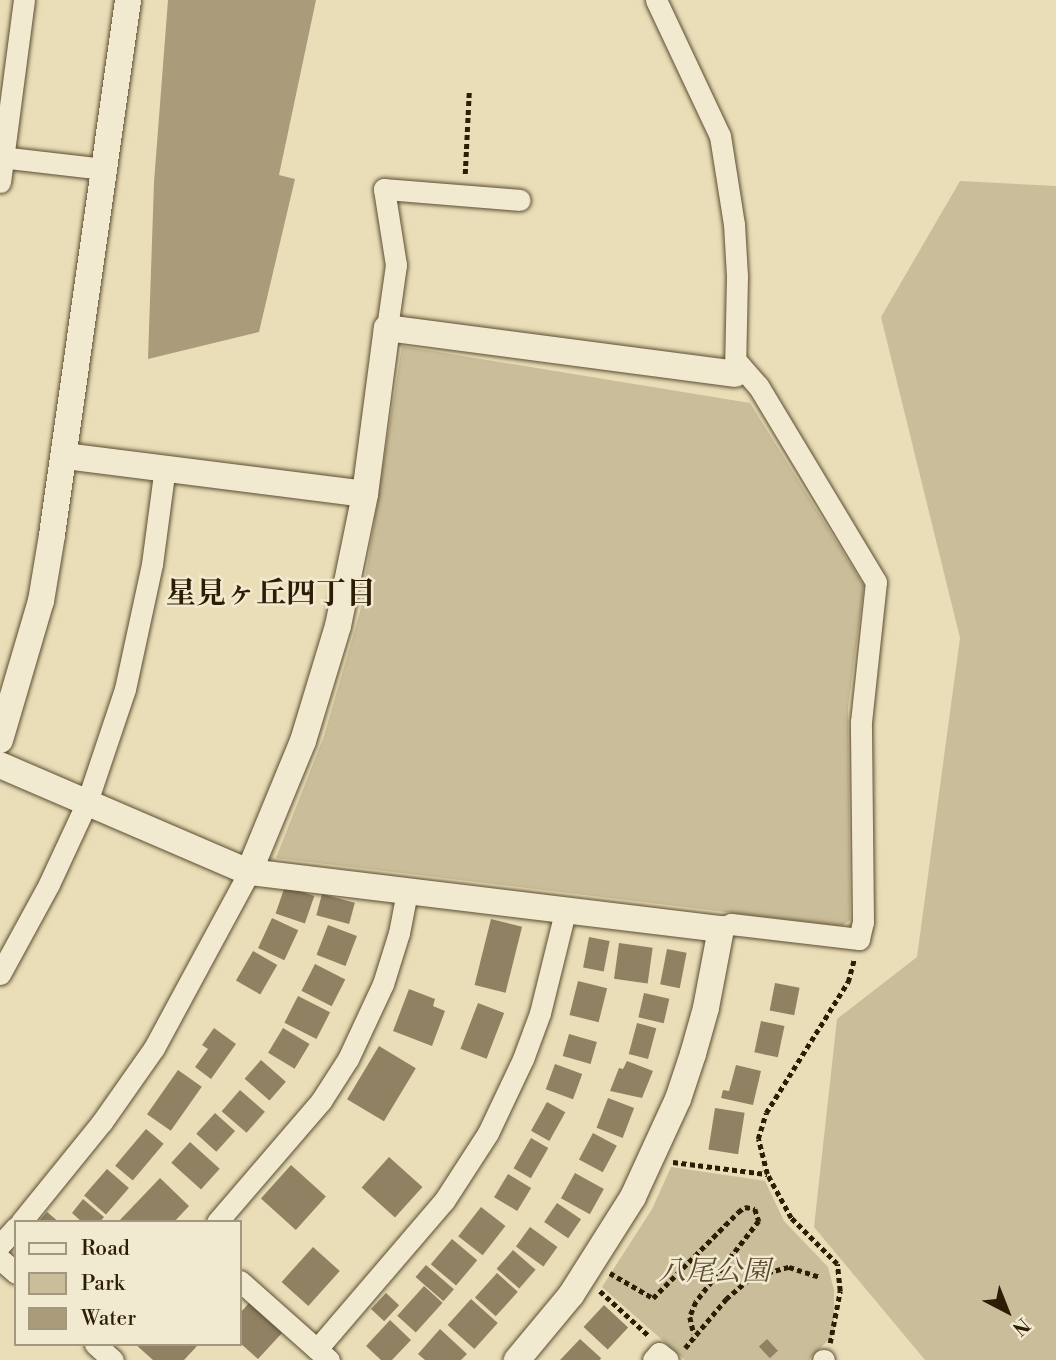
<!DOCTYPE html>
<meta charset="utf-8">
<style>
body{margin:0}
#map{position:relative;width:1056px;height:1360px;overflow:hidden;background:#eadeb8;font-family:"Libre Bodoni","Noto Serif JP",serif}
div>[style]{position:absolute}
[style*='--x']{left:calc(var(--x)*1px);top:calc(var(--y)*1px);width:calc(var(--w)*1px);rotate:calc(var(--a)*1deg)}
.green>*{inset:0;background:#cabd99}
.water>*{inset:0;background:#aa9c7b}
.building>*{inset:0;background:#8f8162;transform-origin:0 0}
.path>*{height:4.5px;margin-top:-2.25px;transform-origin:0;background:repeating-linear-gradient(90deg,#2d1d04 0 5px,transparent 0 8.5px)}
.roads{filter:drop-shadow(0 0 2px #5c4d31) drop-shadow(0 0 2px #5c4d31)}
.minor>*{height:21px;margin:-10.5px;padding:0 10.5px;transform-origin:10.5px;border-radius:10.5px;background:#f1ead1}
.tertiary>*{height:26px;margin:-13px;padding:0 13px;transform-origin:13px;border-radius:13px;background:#f1ead1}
span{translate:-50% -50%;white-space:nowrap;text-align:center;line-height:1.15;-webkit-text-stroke:5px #f1ead1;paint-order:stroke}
.park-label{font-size:28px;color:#5c4d31;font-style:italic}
.neighbourhood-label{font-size:30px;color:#2d1d04;font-weight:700}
.legend{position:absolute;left:14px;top:1220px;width:228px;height:126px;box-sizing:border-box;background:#f1ead1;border:2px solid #a3987f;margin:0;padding:9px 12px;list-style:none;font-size:21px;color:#2d1d04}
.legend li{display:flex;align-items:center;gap:14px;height:35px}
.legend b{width:35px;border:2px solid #a3987f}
.north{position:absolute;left:972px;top:1276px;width:70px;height:70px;-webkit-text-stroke:5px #f1ead1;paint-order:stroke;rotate:138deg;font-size:19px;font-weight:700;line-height:28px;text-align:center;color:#2d1d04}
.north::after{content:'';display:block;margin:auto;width:24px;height:32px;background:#2d1d04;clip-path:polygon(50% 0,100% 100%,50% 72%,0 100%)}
</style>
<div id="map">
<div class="green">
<div style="clip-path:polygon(960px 181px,1056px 186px,1056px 1360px,925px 1360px,814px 1227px,837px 1019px,917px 957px,960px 638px,881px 317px)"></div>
<div style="clip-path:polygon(402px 346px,750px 403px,864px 586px,848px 708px,850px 920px,842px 926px,276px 858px,324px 736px,360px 612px)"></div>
<div style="clip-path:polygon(671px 1167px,765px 1181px,784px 1221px,828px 1267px,834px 1290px,834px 1334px,809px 1360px,685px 1360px,602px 1287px,652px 1209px)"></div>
</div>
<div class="water">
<div style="clip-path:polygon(168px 0,316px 0,279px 175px,295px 179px,259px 332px,148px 359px,154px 182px)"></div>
</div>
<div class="building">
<div style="left:285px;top:886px;width:31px;height:29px;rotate:19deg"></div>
<div style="left:322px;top:894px;width:34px;height:22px;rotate:15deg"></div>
<div style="left:272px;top:918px;width:29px;height:33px;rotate:25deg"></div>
<div style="left:491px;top:919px;width:32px;height:68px;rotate:14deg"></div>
<div style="left:328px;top:925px;width:31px;height:32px;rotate:21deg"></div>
<div style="left:589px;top:937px;width:21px;height:31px;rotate:11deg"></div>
<div style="left:619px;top:943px;width:34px;height:36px;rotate:8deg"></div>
<div style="left:667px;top:949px;width:20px;height:36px;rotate:11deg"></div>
<div style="left:253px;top:951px;width:28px;height:34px;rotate:30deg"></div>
<div style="left:315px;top:964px;width:34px;height:30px;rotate:27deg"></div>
<div style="left:578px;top:981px;width:30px;height:35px;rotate:14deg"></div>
<div style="left:775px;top:983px;width:25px;height:28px;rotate:11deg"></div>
<div style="clip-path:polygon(409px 989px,435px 999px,433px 1006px,445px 1011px,432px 1046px,393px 1031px)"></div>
<div style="left:644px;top:993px;width:26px;height:25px;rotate:13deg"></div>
<div style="left:298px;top:996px;width:36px;height:30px;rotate:27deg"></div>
<div style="left:478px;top:1003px;width:28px;height:49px;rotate:21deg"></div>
<div style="left:761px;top:1021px;width:24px;height:32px;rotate:12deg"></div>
<div style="left:637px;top:1023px;width:20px;height:32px;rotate:15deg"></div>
<div style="clip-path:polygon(214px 1028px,236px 1044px,211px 1079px,195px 1067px,208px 1049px,202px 1045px)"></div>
<div style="left:283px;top:1028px;width:31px;height:29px;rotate:31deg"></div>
<div style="left:569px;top:1034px;width:29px;height:23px;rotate:16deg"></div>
<div style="left:379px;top:1046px;width:43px;height:62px;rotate:31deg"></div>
<div style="left:261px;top:1060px;width:33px;height:25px;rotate:41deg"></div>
<div style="clip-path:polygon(627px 1061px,653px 1071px,642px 1098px,610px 1091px,619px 1068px,623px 1069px)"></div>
<div style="left:555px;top:1064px;width:29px;height:27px;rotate:20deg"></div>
<div style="clip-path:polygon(736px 1065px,761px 1071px,753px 1105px,721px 1098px,723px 1090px,729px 1091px)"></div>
<div style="left:178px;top:1070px;width:29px;height:54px;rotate:35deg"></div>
<div style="left:240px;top:1090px;width:33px;height:28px;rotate:41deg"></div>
<div style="left:608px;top:1098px;width:28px;height:32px;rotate:21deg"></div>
<div style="left:547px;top:1102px;width:21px;height:33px;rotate:29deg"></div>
<div style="left:715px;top:1108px;width:30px;height:42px;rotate:9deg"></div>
<div style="left:215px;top:1113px;width:27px;height:28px;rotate:42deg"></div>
<div style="left:146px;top:1129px;width:23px;height:48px;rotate:40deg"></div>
<div style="left:593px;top:1133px;width:27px;height:30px;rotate:28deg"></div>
<div style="left:531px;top:1138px;width:20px;height:35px;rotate:30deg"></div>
<div style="left:190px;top:1142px;width:40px;height:28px;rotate:42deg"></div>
<div style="left:389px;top:1157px;width:45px;height:41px;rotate:42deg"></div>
<div style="left:291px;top:1165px;width:47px;height:45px;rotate:42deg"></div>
<div style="left:107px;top:1169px;width:29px;height:35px;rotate:41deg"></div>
<div style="left:575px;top:1173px;width:33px;height:29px;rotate:29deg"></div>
<div style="left:508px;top:1174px;width:27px;height:27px;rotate:31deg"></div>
<div style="clip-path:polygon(160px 1178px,189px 1206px,174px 1222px,118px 1222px)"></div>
<div style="clip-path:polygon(83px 1199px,104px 1217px,100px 1222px,82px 1222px,72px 1213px)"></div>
<div style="left:557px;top:1203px;width:29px;height:23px;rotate:34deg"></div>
<div style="left:481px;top:1207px;width:31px;height:37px;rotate:38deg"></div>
<div style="clip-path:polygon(47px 1212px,59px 1222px,38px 1222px)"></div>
<div style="left:530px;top:1227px;width:34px;height:24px;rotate:36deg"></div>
<div style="left:452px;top:1239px;width:33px;height:33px;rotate:40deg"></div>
<div style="left:313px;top:1247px;width:36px;height:47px;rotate:42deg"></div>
<div style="left:513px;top:1250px;width:30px;height:25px;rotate:41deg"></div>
<div style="left:426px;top:1265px;width:37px;height:16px;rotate:41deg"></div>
<div style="left:497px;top:1273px;width:28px;height:33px;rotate:42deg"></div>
<div style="left:424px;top:1286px;width:25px;height:40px;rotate:42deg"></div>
<div style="left:386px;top:1293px;width:18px;height:22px;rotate:43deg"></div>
<div style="left:471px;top:1299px;width:36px;height:35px;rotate:42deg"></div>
<div style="clip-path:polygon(249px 1303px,282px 1333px,258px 1359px,240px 1343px,240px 1313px)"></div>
<div style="left:604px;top:1305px;width:33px;height:30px;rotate:43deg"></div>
<div style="clip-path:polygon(390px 1320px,411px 1340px,392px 1360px,381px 1360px,366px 1346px)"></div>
<div style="clip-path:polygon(440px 1329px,467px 1354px,461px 1360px,425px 1360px,418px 1354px)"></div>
<div style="clip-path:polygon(580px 1339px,601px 1358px,600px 1360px,560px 1360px)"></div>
<div style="left:767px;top:1339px;width:16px;height:11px;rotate:47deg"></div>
<div style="clip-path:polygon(135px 1344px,196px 1344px,197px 1346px,184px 1360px,153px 1360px)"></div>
</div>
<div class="path">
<div style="--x:465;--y:174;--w:83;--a:-87.2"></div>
<div style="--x:673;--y:1162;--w:95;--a:7.3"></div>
<div style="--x:610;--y:1273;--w:50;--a:30.2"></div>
<div style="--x:653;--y:1298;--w:121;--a:-45.3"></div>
<div style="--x:738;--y:1212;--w:9;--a:-36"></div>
<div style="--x:745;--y:1207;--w:10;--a:11"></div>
<div style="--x:755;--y:1209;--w:13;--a:72"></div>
<div style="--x:759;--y:1221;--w:103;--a:127.9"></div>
<div style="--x:696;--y:1302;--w:16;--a:112"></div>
<div style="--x:690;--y:1317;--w:17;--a:77"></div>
<div style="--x:600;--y:1291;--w:65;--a:42.5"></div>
<div style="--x:830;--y:1343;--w:53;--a:-79.1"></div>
<div style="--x:840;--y:1291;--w:27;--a:-96"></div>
<div style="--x:837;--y:1264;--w:65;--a:-135"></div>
<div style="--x:791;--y:1218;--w:50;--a:-118.6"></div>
<div style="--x:767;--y:1174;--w:36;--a:-104"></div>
<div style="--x:758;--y:1139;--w:27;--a:-73"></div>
<div style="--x:766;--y:1113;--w:155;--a:-58"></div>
<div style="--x:848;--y:982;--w:23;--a:-75"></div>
<div style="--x:685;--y:1348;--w:64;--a:-50.1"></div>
<div style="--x:726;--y:1299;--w:33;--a:-41"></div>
<div style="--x:751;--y:1277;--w:39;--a:-15"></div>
<div style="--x:789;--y:1267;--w:33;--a:18"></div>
</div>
<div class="roads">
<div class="minor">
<div style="--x:656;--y:0;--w:150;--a:64.8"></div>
<div style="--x:720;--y:136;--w:89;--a:81"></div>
<div style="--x:734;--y:224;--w:52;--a:86.7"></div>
<div style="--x:737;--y:276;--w:98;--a:91.2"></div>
<div style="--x:0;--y:157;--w:105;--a:6.6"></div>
<div style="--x:0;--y:182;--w:184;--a:-82.5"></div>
<div style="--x:387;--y:328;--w:64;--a:-81.9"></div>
<div style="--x:396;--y:265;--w:77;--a:-99"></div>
<div style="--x:384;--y:189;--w:136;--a:4.6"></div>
<div style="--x:721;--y:929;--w:11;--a:-27"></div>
<div style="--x:731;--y:924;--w:129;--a:6.7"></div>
<div style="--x:859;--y:939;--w:17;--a:-77"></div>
<div style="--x:863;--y:922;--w:200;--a:-90.6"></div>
<div style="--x:861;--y:722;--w:141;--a:-83.9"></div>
<div style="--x:876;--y:582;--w:229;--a:-121"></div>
<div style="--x:758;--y:386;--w:33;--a:-131"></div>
<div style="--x:0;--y:974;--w:102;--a:-61.4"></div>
<div style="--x:49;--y:884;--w:90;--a:-65.1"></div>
<div style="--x:87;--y:802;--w:119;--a:-71.4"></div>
<div style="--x:125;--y:689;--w:128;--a:-77.8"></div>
<div style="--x:152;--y:564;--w:98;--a:-82.4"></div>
<div style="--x:21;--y:1222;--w:129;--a:-51"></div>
<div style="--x:102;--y:1122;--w:90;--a:-54.9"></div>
<div style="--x:154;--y:1048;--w:200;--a:-61.6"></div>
<div style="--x:217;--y:1222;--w:160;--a:-49.3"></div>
<div style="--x:321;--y:1101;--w:50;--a:-57.3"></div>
<div style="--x:348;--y:1059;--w:83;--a:-65"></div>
<div style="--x:383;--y:984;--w:53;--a:-72.6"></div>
<div style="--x:399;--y:933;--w:42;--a:-79"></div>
<div style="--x:0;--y:1245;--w:24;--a:-48"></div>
<div style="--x:0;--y:1259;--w:21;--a:41"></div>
<div style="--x:240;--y:1281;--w:119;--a:41.6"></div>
<div style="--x:95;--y:1344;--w:24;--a:42"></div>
<div style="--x:317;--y:1349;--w:195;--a:-49.4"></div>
<div style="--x:444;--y:1201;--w:81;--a:-57.1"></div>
<div style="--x:488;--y:1133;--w:82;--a:-64.7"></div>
<div style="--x:523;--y:1059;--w:49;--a:-69.7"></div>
<div style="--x:540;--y:1013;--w:104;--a:-76.1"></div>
<div style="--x:653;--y:1360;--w:9;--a:-49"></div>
<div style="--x:659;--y:1353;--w:11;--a:38"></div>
<div style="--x:823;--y:1360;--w:1;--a:0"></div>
</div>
<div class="tertiary">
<div style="--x:65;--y:456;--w:302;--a:7.2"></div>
<div style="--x:0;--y:740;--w:145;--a:-73.6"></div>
<div style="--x:41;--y:601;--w:67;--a:-80.5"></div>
<div style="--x:52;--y:535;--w:540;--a:-81.91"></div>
<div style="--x:0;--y:765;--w:271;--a:23.3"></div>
<div style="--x:249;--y:872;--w:475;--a:6.9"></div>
<div style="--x:721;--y:929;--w:80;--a:100.8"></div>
<div style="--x:706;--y:1008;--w:48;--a:105.8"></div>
<div style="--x:693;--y:1054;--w:47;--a:108.4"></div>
<div style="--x:678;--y:1099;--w:108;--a:114.7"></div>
<div style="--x:633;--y:1197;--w:116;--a:122.3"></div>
<div style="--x:571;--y:1295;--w:85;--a:129.7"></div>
<div style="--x:249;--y:872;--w:142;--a:-67.6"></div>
<div style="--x:303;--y:741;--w:120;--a:-73.1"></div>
<div style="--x:338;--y:626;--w:135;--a:-78.4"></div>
<div style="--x:365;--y:494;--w:167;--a:-82.5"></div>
<div style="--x:387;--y:328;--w:351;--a:7.5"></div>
</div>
</div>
<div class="park-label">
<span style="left:714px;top:1272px">八尾公園</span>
</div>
<div class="neighbourhood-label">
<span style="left:271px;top:594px">星見ヶ丘四丁目</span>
</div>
<ul class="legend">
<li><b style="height:9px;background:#f1ead1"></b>Road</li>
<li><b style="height:19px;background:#cabd99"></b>Park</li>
<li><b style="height:19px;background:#aa9c7b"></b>Water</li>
</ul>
<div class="north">N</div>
</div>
